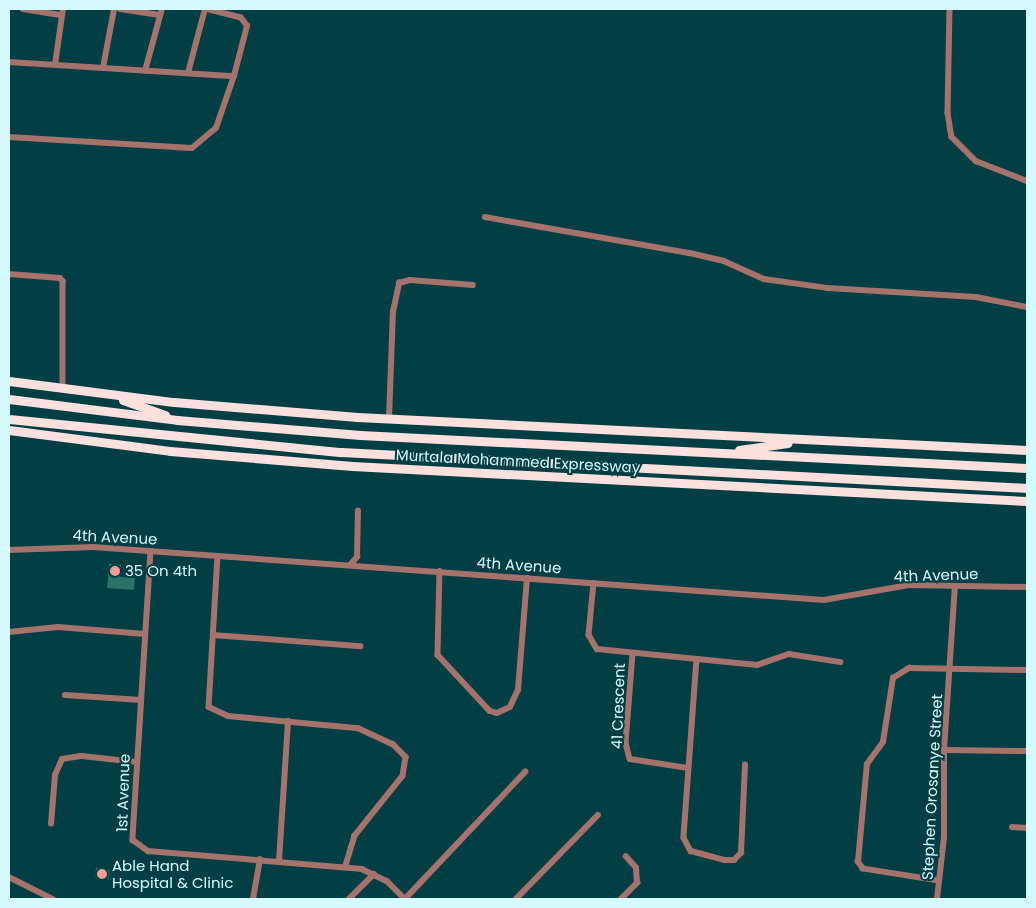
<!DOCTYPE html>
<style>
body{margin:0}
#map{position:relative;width:1036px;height:908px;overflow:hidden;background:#013f45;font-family:Poppins,sans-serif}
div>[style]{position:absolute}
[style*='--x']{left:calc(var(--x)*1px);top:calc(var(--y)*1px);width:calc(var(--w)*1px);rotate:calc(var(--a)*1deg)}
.building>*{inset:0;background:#2a7169;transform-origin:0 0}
.minor>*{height:5.5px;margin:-2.75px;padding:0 2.75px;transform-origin:2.75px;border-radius:2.75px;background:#a6726c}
.highway>*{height:9px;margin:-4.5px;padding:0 4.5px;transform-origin:4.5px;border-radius:4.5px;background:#fbe0dd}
.dots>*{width:14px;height:14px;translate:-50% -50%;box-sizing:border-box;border:2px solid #013f45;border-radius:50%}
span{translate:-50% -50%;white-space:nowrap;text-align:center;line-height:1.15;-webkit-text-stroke:4px #013f45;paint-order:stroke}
.street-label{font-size:15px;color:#d5fafe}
.poi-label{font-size:15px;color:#d5fafe}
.left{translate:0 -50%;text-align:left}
.frame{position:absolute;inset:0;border:10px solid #d5fafe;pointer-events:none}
</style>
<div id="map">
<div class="building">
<div style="clip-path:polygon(109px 564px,121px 565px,120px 577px,135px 578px,134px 590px,107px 588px)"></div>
<div style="left:96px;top:868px;width:14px;height:9px;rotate:8deg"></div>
</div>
<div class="minor">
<div style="--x:23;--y:9;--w:39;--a:9"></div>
<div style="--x:120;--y:9;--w:40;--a:8.5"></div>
<div style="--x:950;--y:9;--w:104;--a:91.1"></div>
<div style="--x:948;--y:113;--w:24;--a:81"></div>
<div style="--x:952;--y:137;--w:34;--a:45"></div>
<div style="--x:976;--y:161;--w:55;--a:21.4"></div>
<div style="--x:9;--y:62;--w:225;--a:3.6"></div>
<div style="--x:234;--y:76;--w:52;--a:-75.4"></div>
<div style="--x:247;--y:26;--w:10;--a:-127"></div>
<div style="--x:241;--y:18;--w:38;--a:-166"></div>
<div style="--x:55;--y:65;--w:57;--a:-81.9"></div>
<div style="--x:103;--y:68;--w:60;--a:-79.4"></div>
<div style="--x:145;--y:71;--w:64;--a:-74.7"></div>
<div style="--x:188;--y:73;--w:66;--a:-75.1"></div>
<div style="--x:9;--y:137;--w:183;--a:3.4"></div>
<div style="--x:192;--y:148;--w:31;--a:-40"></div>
<div style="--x:216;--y:128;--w:55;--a:-70.9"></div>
<div style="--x:485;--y:217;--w:208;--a:10"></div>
<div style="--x:690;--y:253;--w:35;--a:13"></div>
<div style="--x:724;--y:261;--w:44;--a:24.2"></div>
<div style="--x:764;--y:279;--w:65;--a:8"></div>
<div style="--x:828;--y:288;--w:148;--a:3.5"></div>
<div style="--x:976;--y:297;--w:52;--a:11.1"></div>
<div style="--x:9;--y:274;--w:51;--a:4.5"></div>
<div style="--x:60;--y:278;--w:4;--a:45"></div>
<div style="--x:63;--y:281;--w:107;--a:90"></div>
<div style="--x:389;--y:419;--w:107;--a:-87.9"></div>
<div style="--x:393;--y:312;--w:30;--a:-78"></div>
<div style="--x:399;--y:283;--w:11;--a:-15"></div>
<div style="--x:410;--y:280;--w:63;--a:4.5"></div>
<div style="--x:9;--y:550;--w:84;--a:-2"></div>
<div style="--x:93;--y:547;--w:733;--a:4.15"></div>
<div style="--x:824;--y:600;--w:86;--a:-10"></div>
<div style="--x:909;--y:585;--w:118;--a:1"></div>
<div style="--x:151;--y:551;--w:290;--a:93.6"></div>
<div style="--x:133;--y:840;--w:19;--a:36"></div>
<div style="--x:148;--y:851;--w:215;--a:4.8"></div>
<div style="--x:362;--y:869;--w:28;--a:26"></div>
<div style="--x:387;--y:881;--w:25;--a:45"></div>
<div style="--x:218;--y:556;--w:151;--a:93.4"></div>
<div style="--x:209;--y:707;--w:21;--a:25"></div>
<div style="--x:228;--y:716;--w:131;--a:5.3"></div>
<div style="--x:358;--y:728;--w:38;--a:25"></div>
<div style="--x:393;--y:744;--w:18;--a:45"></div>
<div style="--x:406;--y:757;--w:19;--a:99"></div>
<div style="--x:403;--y:776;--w:77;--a:128.7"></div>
<div style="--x:355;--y:836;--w:31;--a:107"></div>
<div style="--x:350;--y:565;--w:11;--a:-49"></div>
<div style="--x:357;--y:557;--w:46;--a:-88.8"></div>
<div style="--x:440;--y:571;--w:84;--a:91.4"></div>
<div style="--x:438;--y:655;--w:76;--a:47.1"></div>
<div style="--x:490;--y:711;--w:7;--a:16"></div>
<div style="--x:497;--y:713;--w:14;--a:-25"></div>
<div style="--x:510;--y:707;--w:19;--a:-65"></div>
<div style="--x:518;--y:690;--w:112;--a:-85.4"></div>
<div style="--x:594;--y:583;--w:52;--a:95.5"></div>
<div style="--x:589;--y:635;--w:16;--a:60"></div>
<div style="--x:597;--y:649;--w:161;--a:5.7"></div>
<div style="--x:757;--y:665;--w:34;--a:-19"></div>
<div style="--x:789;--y:654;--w:52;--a:8.9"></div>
<div style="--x:9;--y:632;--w:49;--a:-5.8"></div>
<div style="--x:58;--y:627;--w:87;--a:4.6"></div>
<div style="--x:213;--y:635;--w:148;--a:4.3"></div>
<div style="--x:633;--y:654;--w:89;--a:94.5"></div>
<div style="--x:626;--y:743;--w:16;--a:76"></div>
<div style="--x:630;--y:759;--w:59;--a:8.8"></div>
<div style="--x:697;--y:659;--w:179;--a:94.2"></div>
<div style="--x:684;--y:838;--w:15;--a:62"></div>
<div style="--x:691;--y:851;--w:35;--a:15"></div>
<div style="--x:725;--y:860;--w:9;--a:0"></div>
<div style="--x:734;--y:860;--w:10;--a:-45"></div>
<div style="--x:741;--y:853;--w:88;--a:-87.4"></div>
<div style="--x:65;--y:695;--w:76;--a:3.8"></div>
<div style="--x:944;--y:750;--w:83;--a:0.7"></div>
<div style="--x:51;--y:824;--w:49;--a:-85.3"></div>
<div style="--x:55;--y:775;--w:17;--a:-66"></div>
<div style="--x:62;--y:759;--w:20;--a:-9"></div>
<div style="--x:82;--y:756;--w:54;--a:6.3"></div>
<div style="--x:1012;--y:827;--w:15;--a:4"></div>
<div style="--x:279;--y:861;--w:140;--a:-86.3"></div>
<div style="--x:9;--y:877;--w:49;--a:26.6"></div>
<div style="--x:939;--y:881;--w:77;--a:-171"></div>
<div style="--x:863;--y:869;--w:9;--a:-126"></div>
<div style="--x:858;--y:862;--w:98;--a:-84.8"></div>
<div style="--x:867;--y:764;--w:27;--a:-54"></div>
<div style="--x:883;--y:742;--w:65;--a:-81.1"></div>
<div style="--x:893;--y:678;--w:19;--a:-32"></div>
<div style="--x:909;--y:668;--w:118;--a:1"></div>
<div style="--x:253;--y:899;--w:40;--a:-80"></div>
<div style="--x:349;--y:899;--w:35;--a:-45"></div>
<div style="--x:405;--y:899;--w:175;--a:-46.6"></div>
<div style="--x:516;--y:899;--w:117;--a:-45.7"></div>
<div style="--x:621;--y:899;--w:23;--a:-45"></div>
<div style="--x:637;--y:883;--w:15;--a:-94"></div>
<div style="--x:636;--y:868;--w:15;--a:-132"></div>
<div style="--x:937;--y:899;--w:61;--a:-83.5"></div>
<div style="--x:944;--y:838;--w:88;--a:-90"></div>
<div style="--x:944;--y:750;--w:164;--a:-86.2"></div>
</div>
<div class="highway">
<div style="--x:9;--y:381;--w:166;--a:7.3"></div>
<div style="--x:174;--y:402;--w:184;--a:4.7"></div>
<div style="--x:357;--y:417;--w:671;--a:2.82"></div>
<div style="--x:9;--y:399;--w:169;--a:7.1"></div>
<div style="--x:177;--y:420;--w:184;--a:4.7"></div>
<div style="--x:360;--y:435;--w:668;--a:2.83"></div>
<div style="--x:123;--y:400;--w:45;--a:19.7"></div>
<div style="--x:9;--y:419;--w:334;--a:5.7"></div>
<div style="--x:341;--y:452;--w:687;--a:3"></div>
<div style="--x:9;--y:430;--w:162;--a:7.4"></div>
<div style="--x:170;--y:451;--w:183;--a:4.7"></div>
<div style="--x:352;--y:466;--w:676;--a:2.97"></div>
<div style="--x:739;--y:450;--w:49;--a:-8.1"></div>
</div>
<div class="dots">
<div style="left:115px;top:571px;background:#f59c94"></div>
<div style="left:102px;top:874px;background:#f59c94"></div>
</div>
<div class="street-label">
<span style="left:518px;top:461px;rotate:3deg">Murtala Mohammed Expressway</span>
<span style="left:115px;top:537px;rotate:3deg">4th Avenue</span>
<span style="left:519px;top:565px;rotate:4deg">4th Avenue</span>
<span style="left:936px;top:575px;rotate:-2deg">4th Avenue</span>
<span style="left:618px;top:706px;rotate:-88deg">41 Crescent</span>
<span style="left:932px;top:787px;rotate:-87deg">Stephen Orosanye Street</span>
<span style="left:123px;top:793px;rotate:-88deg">1st Avenue</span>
</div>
<div class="poi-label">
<span class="left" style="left:125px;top:571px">35 On 4th</span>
<span class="left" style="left:112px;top:874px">Able Hand<br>Hospital &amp; Clinic</span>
</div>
<div class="frame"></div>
</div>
